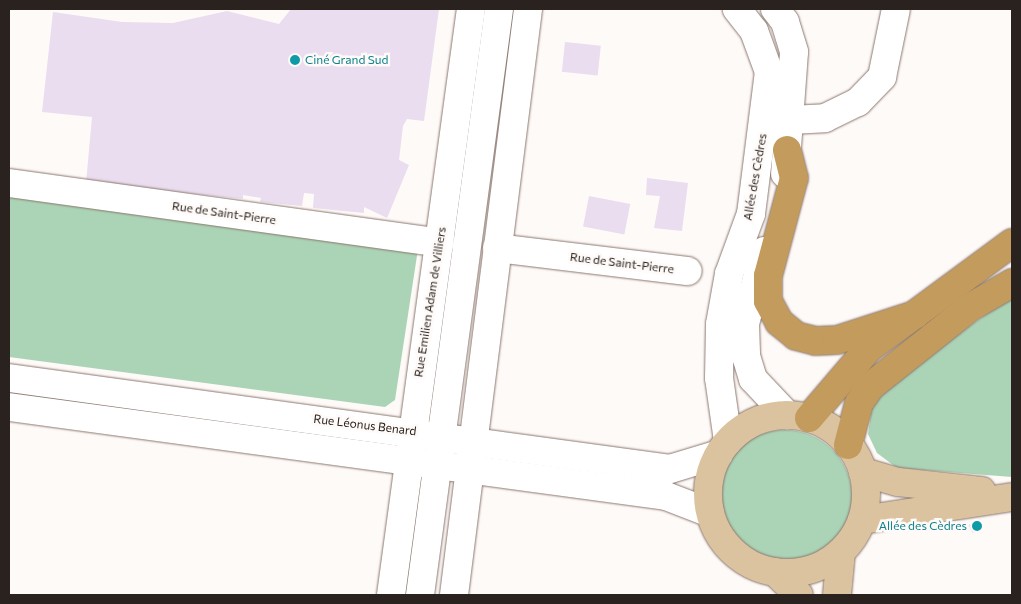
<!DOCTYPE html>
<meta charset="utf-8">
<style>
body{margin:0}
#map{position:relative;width:1021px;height:604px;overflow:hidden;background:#fefaf8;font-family:Commissioner,sans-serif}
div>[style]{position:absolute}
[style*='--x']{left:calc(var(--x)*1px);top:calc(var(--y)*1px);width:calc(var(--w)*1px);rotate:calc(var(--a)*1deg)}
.green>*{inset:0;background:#abd4b7}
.round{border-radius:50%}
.building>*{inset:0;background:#e9ddef;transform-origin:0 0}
.roads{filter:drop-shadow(0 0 1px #8b776e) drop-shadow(0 0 1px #8b776e)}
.minor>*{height:28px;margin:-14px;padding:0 14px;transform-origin:14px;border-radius:14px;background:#fff}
.major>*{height:28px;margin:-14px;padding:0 14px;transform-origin:14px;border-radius:14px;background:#dac39e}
.major>.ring{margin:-14px;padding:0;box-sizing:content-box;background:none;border:28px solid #dac39e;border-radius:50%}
.highway>*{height:28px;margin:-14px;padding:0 14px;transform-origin:14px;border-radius:14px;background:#c29b5d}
.dots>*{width:14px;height:14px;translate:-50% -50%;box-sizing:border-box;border:2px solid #fefaf8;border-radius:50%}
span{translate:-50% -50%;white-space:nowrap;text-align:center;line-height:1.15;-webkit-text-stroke:5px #fefaf8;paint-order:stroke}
.culture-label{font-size:12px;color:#0d838f}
.left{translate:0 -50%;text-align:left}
.right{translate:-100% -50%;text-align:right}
.street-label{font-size:12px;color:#2a221e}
.frame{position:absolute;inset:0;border:10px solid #2a221e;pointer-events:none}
</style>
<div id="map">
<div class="green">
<div style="clip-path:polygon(9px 192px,418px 249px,395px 400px,385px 407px,9px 357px)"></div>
<div style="clip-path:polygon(1012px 296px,1012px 477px,897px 468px,877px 453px,868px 434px,873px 400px,885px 386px)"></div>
<div class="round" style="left:718px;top:430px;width:134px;height:134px"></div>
</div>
<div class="building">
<div style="clip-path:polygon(291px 9px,439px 9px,424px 121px,407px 119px,403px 126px,399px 160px,409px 165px,387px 218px,364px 207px,364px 213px,313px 208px,314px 194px,304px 193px,302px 206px,260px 202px,261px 198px,243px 195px,243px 199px,86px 183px,92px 117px,42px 112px,53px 12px,122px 22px,173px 23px,227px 11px,279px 24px)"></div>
<div style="left:565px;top:42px;width:36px;height:30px;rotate:6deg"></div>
<div style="clip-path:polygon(647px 178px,688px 183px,682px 231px,654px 228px,660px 196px,646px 195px)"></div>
<div style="left:589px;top:196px;width:42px;height:31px;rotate:11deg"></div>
<div style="left:980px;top:519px;width:9px;height:13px;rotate:63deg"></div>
</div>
<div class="roads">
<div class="minor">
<div style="--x:775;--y:9;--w:16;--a:52"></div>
<div style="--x:785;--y:22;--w:31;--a:73"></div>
<div style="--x:794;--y:52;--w:122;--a:94.2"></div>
<div style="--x:790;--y:120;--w:35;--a:-3"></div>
<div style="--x:825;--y:118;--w:37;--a:-26"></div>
<div style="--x:858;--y:102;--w:35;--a:-46"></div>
<div style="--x:882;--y:77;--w:69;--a:-78.4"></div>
<div style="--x:9;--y:183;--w:435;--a:7.9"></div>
<div style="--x:497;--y:248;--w:192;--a:6.9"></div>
<div style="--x:764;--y:251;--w:75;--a:104.6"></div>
<div style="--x:745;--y:324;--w:32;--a:88"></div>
<div style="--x:746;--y:356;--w:24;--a:73"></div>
<div style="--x:753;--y:379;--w:50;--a:46.6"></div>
<div style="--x:9;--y:378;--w:667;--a:7.84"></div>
<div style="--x:670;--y:469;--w:51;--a:-17"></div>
<div style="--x:9;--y:407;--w:663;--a:7.71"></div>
<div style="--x:666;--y:496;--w:47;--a:21.1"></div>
<div style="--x:728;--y:441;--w:64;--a:-98.1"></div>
<div style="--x:719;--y:378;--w:54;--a:-88.9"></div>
<div style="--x:720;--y:324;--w:51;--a:-79.8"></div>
<div style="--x:729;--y:274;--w:64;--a:-69.9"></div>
<div style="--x:751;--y:214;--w:143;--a:-82.8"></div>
<div style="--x:769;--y:72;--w:44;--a:-110.1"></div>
<div style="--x:754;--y:31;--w:28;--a:-128"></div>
<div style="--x:391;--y:595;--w:591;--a:-82.23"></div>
<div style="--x:420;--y:595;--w:591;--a:-82.32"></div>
<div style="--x:454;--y:595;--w:591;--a:-82.8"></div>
</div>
<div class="major">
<div class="ring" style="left:708px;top:415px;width:130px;height:130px"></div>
<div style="--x:863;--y:472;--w:36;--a:16"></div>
<div style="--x:898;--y:482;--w:84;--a:6.1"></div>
<div style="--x:862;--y:520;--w:152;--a:-8.7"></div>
<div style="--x:775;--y:572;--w:33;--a:44"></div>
<div style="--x:837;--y:595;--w:43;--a:-84.7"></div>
</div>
<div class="highway">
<div style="--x:787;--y:150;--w:29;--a:76"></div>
<div style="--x:794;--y:178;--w:101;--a:104.9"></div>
<div style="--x:768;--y:276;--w:25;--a:90"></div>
<div style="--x:768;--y:301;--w:24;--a:62"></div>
<div style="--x:779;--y:322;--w:22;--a:39"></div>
<div style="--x:796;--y:336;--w:21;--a:14"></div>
<div style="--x:816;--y:341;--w:21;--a:-3"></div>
<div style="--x:837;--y:340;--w:82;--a:-17.8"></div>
<div style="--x:809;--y:418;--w:91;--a:-49.5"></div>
<div style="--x:868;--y:349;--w:179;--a:-36.4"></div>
<div style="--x:848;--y:445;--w:43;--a:-75.3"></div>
<div style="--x:859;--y:403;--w:21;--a:-55"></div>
<div style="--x:871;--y:386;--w:125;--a:-38.5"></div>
<div style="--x:969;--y:308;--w:50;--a:-30.2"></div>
</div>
</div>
<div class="dots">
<div style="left:295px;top:60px;background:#0f9aa8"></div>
<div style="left:977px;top:526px;background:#0f9aa8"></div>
</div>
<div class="culture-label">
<span class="left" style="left:305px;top:60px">Ciné Grand Sud</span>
<span class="right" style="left:967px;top:526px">Allée des Cèdres</span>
</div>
<div class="street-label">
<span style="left:755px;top:177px;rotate:-80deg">Allée des Cèdres</span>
<span style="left:224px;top:213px;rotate:8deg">Rue de Saint-Pierre</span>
<span style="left:622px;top:263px;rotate:7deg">Rue de Saint-Pierre</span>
<span style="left:430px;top:302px;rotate:-81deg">Rue Emilien Adam de Villiers</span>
<span style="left:365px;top:425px;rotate:7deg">Rue Léonus Benard</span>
</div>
<div class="frame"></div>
</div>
